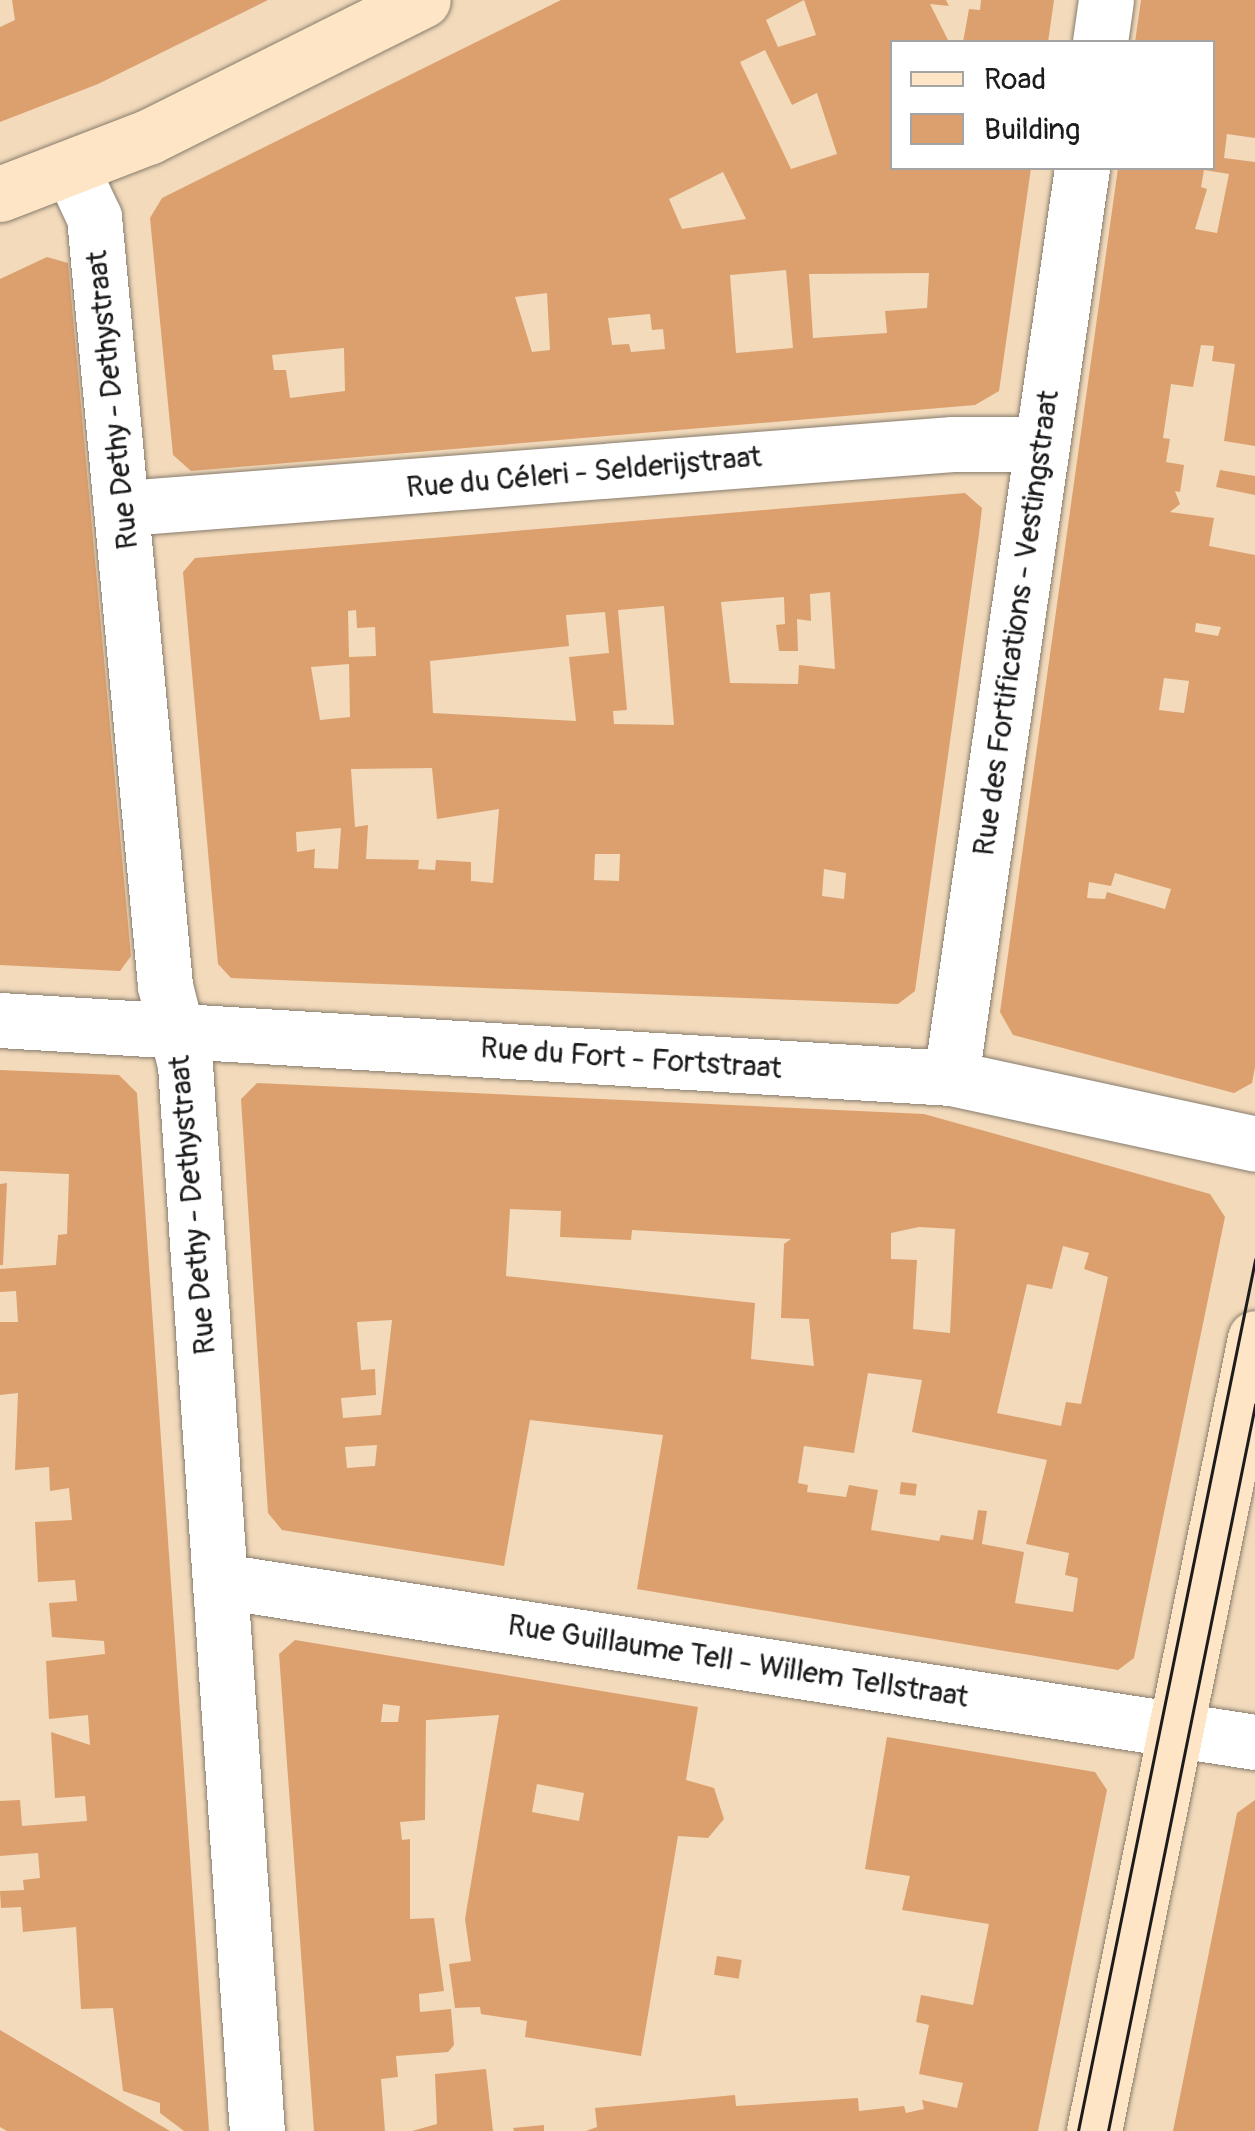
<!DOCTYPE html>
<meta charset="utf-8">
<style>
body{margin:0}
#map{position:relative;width:1255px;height:2131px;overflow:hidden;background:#f2dabb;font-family:Pangolin,sans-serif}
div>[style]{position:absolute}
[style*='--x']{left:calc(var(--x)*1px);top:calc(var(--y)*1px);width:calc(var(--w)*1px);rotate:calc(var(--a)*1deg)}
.building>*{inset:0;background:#dca06f;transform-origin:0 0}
.roads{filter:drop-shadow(0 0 2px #877b6c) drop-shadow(0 0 2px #877b6c)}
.street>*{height:55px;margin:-27.5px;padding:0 27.5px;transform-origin:27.5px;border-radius:27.5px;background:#fff}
.secondary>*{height:55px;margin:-27.5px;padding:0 27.5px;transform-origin:27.5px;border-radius:27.5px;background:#fde5c5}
.tram>*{height:2.5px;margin:-1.25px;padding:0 1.25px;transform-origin:1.25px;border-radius:1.25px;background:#1c1c1c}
span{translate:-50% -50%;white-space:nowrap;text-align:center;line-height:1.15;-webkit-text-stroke:8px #fff;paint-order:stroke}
.street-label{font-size:30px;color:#1c1c1c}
.legend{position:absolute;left:890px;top:40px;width:325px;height:130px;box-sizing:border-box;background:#fff;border:2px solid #a4a4a4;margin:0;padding:12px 18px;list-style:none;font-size:30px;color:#1c1c1c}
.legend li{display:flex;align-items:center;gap:20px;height:50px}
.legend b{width:50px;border:2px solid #a4a4a4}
</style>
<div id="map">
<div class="building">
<div style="clip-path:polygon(12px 0,268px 0,98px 84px,0 122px,0 27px,15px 20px)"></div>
<div style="clip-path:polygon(evenodd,561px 0,946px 0,949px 6px,930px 4px,949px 42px,892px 42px,892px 168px,1031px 168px,999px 391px,975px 405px,191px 471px,173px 455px,150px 218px,162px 198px,561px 0,804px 0,816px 35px,778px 47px,766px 20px,804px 0,561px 0,765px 50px,792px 105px,817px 93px,837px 154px,791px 169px,740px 62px,765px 50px,561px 0,723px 172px,746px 219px,682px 229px,669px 199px,723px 172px,561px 0,786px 270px,793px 348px,736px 353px,730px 275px,786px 270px,561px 0,929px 273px,927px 308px,885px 311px,887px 333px,813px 338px,809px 274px,929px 273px,561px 0,547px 293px,550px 350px,532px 352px,515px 297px,547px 293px,561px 0,650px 314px,652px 330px,663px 329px,665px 349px,631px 352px,629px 344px,612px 345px,608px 318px,650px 314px,561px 0,344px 348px,345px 391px,290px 398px,286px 370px,274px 370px,272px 355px,344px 348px)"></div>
<div style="clip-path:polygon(981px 0,1054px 0,1048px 42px,963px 42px,969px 9px,980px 10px)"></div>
<div style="clip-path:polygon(evenodd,1141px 0,1255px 0,1255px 138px,1227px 134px,1224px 158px,1255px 162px,1255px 446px,1224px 441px,1235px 364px,1212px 361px,1214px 346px,1201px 345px,1193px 387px,1171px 384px,1163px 438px,1170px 439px,1166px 462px,1184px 465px,1180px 492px,1175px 491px,1180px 504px,1170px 512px,1214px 518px,1209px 546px,1255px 555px,1255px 1067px,1252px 1083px,1234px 1093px,1013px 1035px,1000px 1012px,1118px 168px,1212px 168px,1212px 42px,1135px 42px,1141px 0,1204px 170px,1229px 174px,1217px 233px,1195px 229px,1207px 189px,1201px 187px,1204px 170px,1141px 0,1196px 623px,1221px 627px,1218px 636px,1195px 632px,1196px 623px,1141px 0,1164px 678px,1189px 681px,1184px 713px,1159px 710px,1164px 678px,1141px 0,1115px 873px,1171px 889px,1165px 909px,1107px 892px,1105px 899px,1087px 898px,1089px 882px,1111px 886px,1115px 873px)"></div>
<div style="clip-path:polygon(47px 257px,68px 263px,131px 956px,120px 971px,0 965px,0 279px)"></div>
<div style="clip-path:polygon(1220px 470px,1255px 476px,1255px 495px,1216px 487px)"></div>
<div style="clip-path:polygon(evenodd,965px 493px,982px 508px,979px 534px,915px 991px,898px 1004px,231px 978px,218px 964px,183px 572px,195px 558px,965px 493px,830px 592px,835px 669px,799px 665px,798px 684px,730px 683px,721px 602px,784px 597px,785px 624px,776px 625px,779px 651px,798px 651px,797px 619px,811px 621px,810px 594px,830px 592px,965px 493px,664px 606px,674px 725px,614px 724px,613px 711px,627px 710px,618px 610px,664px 606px,965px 493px,356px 610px,357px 628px,375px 627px,376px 656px,349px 657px,348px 611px,356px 610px,965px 493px,605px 612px,609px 653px,569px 657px,576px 721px,433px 713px,430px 661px,569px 646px,566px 615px,605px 612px,965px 493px,349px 664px,350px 717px,320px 720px,311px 667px,349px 664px,965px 493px,432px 768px,437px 819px,499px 809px,493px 883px,471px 881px,471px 862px,436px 860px,435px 870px,418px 869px,419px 860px,366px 859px,368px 825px,355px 827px,351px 769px,432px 768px,965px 493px,341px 828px,338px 869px,314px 868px,315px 849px,297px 852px,296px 832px,341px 828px,965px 493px,595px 854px,620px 854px,619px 881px,594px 880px,595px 854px,965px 493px,824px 869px,846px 873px,844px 899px,822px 896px,824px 869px)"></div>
<div style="clip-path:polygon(0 1070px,119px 1075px,137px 1093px,209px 2131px,184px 2131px,160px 2113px,160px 2103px,123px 2091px,113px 2008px,81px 2009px,76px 1927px,23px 1932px,21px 1907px,1px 1908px,0 1891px,24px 1890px,23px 1880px,40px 1878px,38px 1853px,0 1856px,0 1801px,20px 1800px,22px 1826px,87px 1821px,85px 1796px,55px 1798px,51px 1732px,90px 1745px,88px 1715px,49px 1719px,46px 1661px,105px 1654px,104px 1641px,52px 1637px,49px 1603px,77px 1601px,75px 1580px,38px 1582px,35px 1522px,72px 1520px,69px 1488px,50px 1491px,49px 1467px,15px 1470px,18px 1393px,0 1395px,0 1322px,18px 1322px,16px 1291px,0 1292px,0 1269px,56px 1265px,58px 1235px,67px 1234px,69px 1174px,0 1171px)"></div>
<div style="clip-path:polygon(evenodd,257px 1083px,924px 1114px,1210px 1194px,1225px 1217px,1134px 1658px,1118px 1670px,637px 1589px,663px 1435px,530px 1420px,504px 1566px,282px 1530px,268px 1513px,241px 1099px,257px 1083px,510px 1209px,561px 1211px,560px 1237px,631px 1240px,632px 1230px,791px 1239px,784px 1244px,781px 1318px,809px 1319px,814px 1366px,751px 1359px,755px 1303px,506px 1276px,510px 1209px,257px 1083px,919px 1227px,955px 1229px,950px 1333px,913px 1329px,917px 1260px,891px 1259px,891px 1233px,919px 1227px,257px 1083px,1063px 1246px,1089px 1253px,1084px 1269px,1108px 1277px,1081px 1404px,1066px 1402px,1061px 1426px,997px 1413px,1027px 1284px,1052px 1289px,1063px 1246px,257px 1083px,392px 1320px,381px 1415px,343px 1418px,341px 1398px,376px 1395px,375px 1369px,361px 1370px,357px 1322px,392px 1320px,257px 1083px,868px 1373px,922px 1380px,912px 1432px,1047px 1460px,1026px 1544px,1069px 1553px,1065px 1575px,1078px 1578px,1073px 1612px,1015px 1603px,1024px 1552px,982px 1544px,987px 1511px,978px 1510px,973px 1540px,941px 1535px,939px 1541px,871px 1530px,878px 1490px,849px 1485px,846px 1497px,807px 1492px,808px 1485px,798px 1483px,804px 1446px,854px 1453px,868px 1373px,257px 1083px,377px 1445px,375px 1466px,347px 1468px,345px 1447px,377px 1445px)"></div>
<div style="clip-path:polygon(7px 1183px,3px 1265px,0 1265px,0 1184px)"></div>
<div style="left:901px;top:1482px;width:16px;height:12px;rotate:7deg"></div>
<div style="clip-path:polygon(evenodd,295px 1640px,698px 1707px,686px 1780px,714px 1788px,724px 1819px,708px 1838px,678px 1836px,641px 2056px,525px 2037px,527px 2021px,481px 2014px,480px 2007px,455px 2008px,449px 1964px,471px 1961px,465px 1919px,499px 1715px,426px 1720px,425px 1820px,400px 1822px,402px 1840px,410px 1839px,410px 1919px,434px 1918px,444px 1991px,419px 1994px,420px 2012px,451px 2009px,454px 2045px,448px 2052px,396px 2056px,398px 2077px,381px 2079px,385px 2131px,314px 2131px,279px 1654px,295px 1640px,383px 1704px,400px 1706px,398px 1722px,381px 1722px,383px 1704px,295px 1640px,537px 1784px,584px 1793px,579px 1821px,532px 1812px,537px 1784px)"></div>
<div style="clip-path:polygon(887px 1737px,1095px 1772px,1107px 1790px,1038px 2131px,586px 2131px,597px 2127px,595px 2108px,735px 2095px,736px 2106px,858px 2098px,859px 2111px,904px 2106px,906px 2113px,924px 2109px,922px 2100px,957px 2108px,963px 2083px,919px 2074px,929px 2025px,916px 2022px,921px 1995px,973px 2005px,989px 1924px,902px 1910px,910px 1876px,865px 1869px)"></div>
<div style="clip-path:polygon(1255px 1800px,1255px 2131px,1173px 2131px,1237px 1813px)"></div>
<div style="left:717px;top:1956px;width:25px;height:19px;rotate:9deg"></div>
<div style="clip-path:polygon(0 2030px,106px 2093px,170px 2131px,7px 2131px,0 2127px)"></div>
<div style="clip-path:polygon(486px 2069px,493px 2131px,412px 2131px,437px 2124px,435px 2074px)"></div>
<div style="clip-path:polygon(544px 2125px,544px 2131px,514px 2131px,513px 2128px)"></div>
</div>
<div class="roads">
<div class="street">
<div style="--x:1100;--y:42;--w:42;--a:-81.9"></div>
<div style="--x:71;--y:168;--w:54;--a:64.9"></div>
<div style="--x:94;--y:217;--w:772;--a:84.72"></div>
<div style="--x:165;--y:986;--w:81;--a:75.8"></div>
<div style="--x:185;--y:1065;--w:1068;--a:86.14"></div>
<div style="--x:125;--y:508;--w:830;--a:-4.42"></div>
<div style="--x:953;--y:444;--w:89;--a:0"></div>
<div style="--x:0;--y:1020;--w:953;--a:3.49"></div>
<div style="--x:951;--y:1078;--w:311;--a:12.2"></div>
<div style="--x:951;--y:1078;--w:919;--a:-81.81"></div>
<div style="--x:221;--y:1581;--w:1046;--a:8.85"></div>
</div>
<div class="secondary">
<div style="--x:0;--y:194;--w:159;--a:-21.1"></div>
<div style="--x:148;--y:137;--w:307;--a:-26.5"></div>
<div style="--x:1094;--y:2131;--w:809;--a:-78.52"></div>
</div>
</div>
<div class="tram">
<div style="--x:1078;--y:2131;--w:889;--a:-78.51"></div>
<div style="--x:1108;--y:2131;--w:741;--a:-78.55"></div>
</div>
<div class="street-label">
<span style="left:113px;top:400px;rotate:-96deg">Rue Dethy - Dethystraat</span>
<span style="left:584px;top:473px;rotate:-5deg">Rue du Céleri - Selderijstraat</span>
<span style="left:1017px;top:623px;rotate:-82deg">Rue des Fortifications - Vestingstraat</span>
<span style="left:631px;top:1059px;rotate:4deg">Rue du Fort - Fortstraat</span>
<span style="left:193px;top:1205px;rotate:-95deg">Rue Dethy - Dethystraat</span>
<span style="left:738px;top:1662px;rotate:9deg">Rue Guillaume Tell - Willem Tellstraat</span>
</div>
<ul class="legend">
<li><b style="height:12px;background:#fde5c5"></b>Road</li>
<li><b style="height:28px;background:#dca06f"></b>Building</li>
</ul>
</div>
